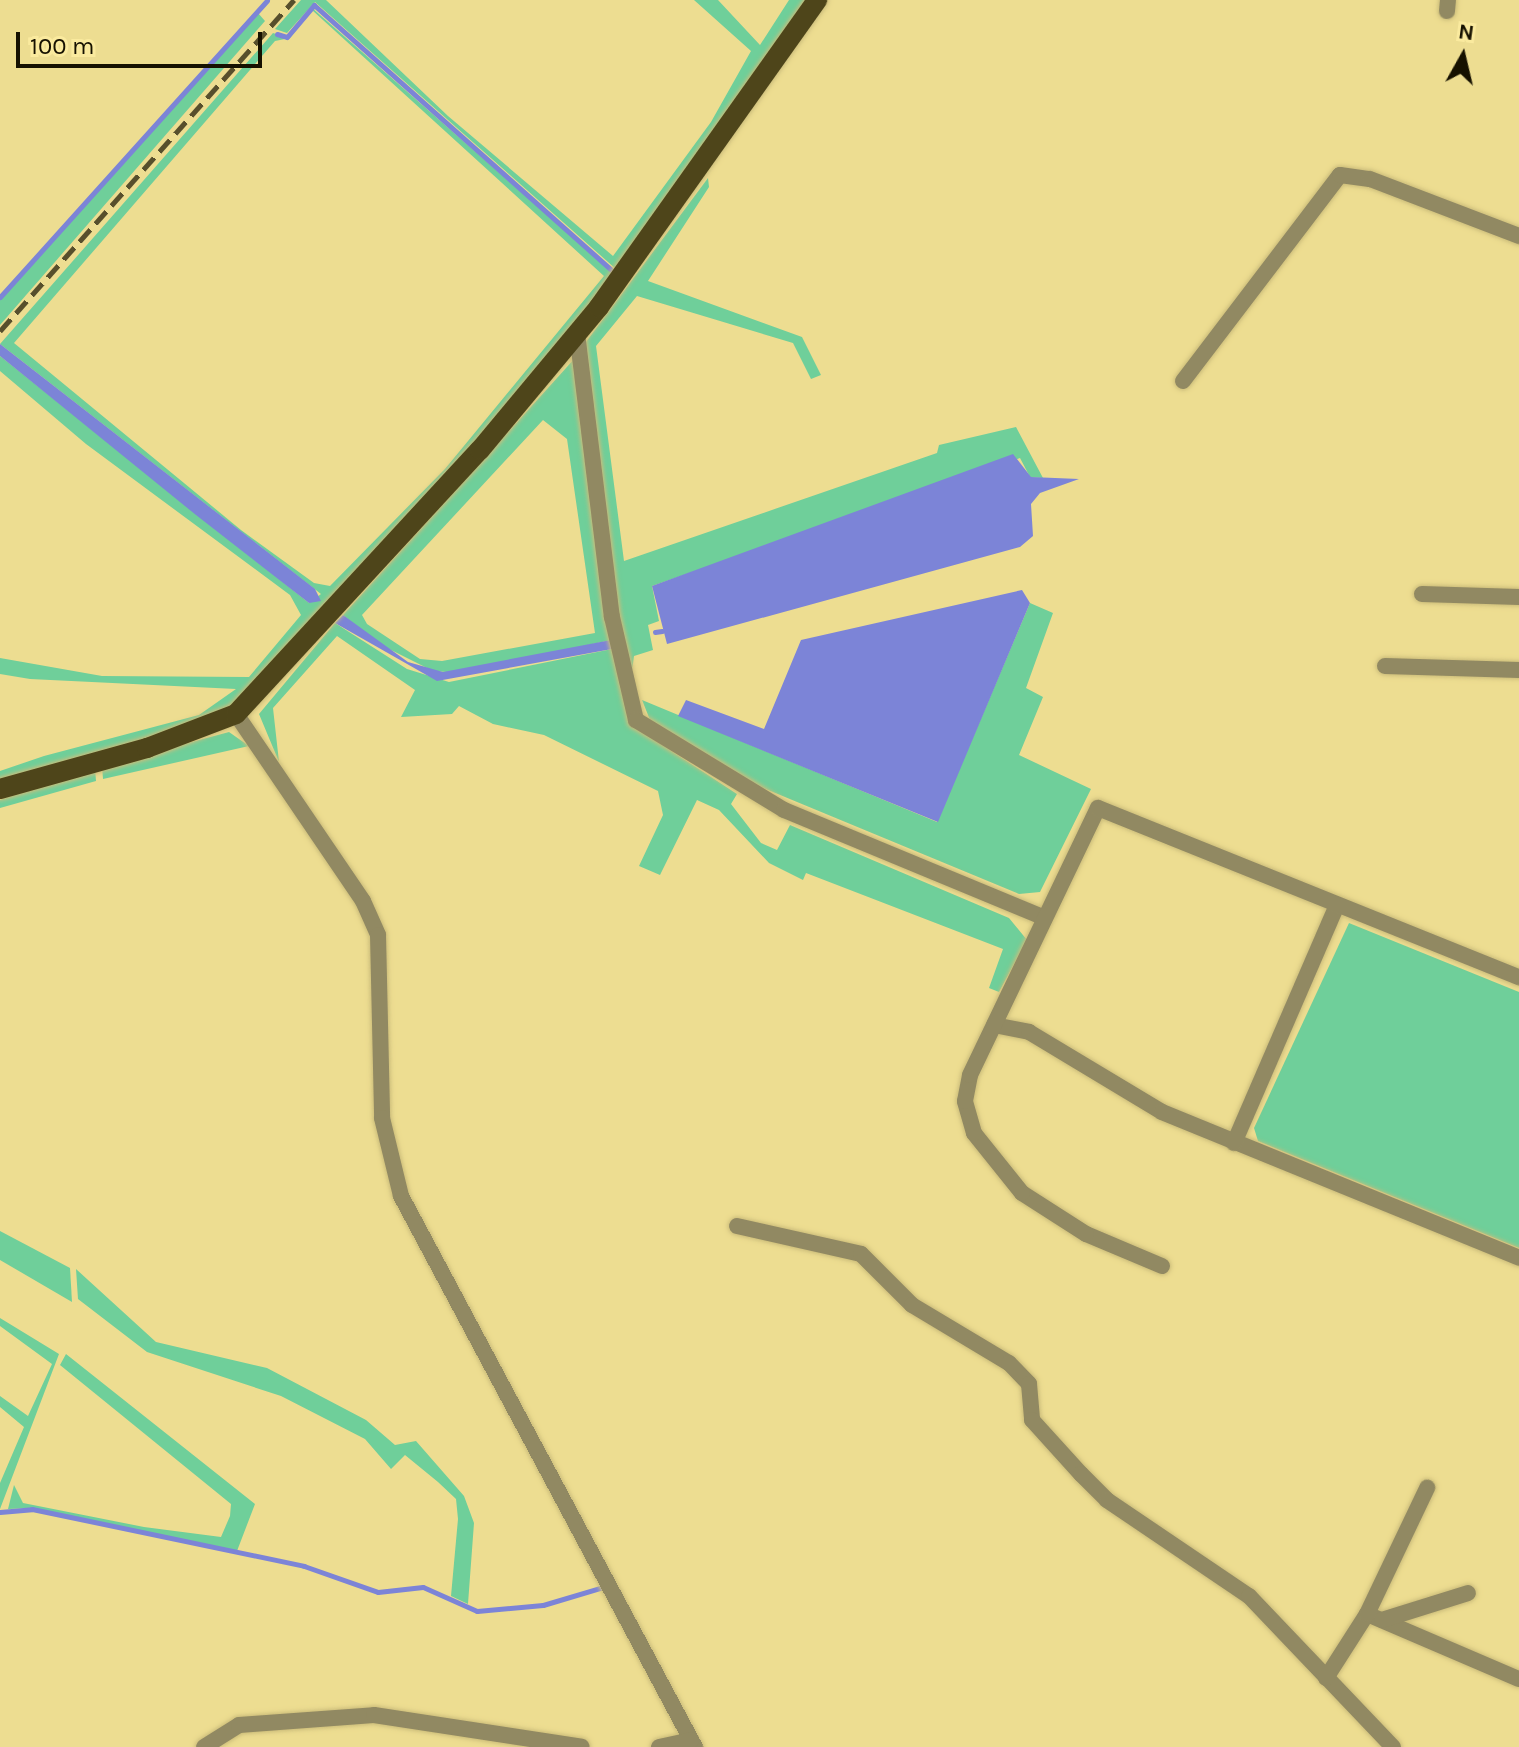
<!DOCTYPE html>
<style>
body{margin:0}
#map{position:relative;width:1519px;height:1747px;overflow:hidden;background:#eddd91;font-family:Karla,sans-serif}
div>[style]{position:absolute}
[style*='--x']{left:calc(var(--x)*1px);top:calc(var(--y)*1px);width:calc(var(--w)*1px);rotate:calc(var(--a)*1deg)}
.green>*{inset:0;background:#6fcf9a}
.water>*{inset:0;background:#7c84d7}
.stream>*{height:5px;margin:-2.5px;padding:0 2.5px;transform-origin:2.5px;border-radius:2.5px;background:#7c84d7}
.roads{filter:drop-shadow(0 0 2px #cbbc7a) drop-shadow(0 0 2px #cbbc7a)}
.minor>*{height:16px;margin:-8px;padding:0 8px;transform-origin:8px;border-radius:8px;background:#918962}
.major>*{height:20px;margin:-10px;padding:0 10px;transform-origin:10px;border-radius:10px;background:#4e451a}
.rail>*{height:5px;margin-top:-2.5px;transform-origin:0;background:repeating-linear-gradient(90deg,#574f2c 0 16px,transparent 0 24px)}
span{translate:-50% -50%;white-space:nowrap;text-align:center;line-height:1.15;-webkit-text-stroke:8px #faea9e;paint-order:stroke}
.north{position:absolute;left:1423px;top:16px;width:80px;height:80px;-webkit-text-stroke:6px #faea9e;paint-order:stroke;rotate:8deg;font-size:22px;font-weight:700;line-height:32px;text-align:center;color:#161100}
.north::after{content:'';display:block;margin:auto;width:28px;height:36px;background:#161100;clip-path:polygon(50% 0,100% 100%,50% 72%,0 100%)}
.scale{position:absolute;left:16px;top:32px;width:246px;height:36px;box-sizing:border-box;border:4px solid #161100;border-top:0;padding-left:10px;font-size:24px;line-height:28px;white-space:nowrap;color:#161100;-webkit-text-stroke:6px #faea9e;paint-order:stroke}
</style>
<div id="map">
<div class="green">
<div style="clip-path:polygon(301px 0,326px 0,448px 116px,613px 256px,711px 122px,751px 51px,694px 0,718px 0,760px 45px,789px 0,807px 0,617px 270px,315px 2px,287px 33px,275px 29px)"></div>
<div style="clip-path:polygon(evenodd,311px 7px,614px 274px,495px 421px,232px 705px,204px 722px,0 780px,0 771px,44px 756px,199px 715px,236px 689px,30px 679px,0 674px,0 658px,102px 676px,249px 677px,301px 615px,290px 595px,86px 444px,0 371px,0 356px,309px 603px,321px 594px,0 344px,273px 33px,288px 38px,311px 7px,312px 10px,604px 276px,445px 469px,330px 586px,314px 583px,241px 530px,14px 343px,275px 41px,290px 38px,312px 10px)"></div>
<div style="clip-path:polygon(258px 13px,265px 21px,0 325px,0 299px)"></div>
<div style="clip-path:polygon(708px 178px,709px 187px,648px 281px,802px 337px,821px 375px,811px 379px,793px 343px,637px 296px,596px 346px,624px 561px,937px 453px,939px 445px,1016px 427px,1043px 478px,1030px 477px,1020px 458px,652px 586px,659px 621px,648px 625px,653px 650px,634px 656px,629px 692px,583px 346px)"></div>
<div style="clip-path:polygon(evenodd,575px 358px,611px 640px,460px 673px,433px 671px,375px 642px,343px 615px,575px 358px,543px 420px,567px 439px,595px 633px,442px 661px,420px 659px,367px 624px,362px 615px,543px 420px)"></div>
<div style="clip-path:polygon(1030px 603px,1053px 613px,1026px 688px,1043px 697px,1019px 755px,1091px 789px,1040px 892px,1019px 894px,746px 781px,650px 720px,642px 700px,937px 822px)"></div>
<div style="clip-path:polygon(335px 623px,407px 669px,449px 682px,612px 649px,630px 724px,737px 794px,731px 804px,761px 843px,777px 850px,790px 825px,1009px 918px,1027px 940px,999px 992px,989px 988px,1003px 949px,806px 873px,803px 880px,769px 863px,719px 810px,697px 800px,660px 875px,639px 866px,663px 815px,658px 791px,544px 735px,493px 724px,459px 706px,452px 714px,401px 717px,415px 690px,337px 636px,273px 708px,279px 762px,259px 714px)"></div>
<div style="clip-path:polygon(229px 732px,249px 746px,103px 779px,102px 766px)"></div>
<div style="clip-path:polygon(95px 769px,96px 781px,0 808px,0 800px)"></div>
<div style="clip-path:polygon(1349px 923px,1519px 992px,1519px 1248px,1258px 1141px,1254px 1128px)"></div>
<div style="clip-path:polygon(0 1231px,70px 1268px,72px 1302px,0 1260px)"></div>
<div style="clip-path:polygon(76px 1269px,156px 1342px,267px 1368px,366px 1420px,395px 1445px,416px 1441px,464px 1496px,474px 1523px,468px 1604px,451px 1596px,458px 1519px,456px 1499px,438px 1482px,405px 1455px,391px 1469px,365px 1439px,281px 1396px,147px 1352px,78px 1299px)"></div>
<div style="clip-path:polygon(0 1318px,59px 1354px,0 1509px,0 1483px,24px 1427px,0 1407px,0 1396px,28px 1416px,52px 1364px,0 1326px)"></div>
<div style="clip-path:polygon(66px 1354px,255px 1504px,237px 1551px,32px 1508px,8px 1509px,14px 1485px,23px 1503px,144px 1527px,221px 1537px,230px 1516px,231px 1504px,60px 1365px)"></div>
</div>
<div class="water">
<div style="clip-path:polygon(0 344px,315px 589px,321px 601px,309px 603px,196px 515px,0 356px)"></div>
<div style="clip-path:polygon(1013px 454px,1031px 477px,1079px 479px,1040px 493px,1031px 504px,1033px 536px,1020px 547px,667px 644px,652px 586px)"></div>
<div style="clip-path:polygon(1022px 590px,1030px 603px,938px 822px,678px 716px,686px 700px,764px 729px,801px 640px)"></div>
<div style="clip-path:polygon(343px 615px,408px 662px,443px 672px,611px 640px,612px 649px,437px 681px,335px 623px)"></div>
</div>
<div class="stream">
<div style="--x:277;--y:34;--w:10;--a:17"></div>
<div style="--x:287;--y:37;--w:42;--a:-49.8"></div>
<div style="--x:314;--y:5;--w:400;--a:41.7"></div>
<div style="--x:0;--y:297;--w:399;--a:-48"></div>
<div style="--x:655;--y:632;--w:7;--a:-8"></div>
<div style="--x:0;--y:1512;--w:32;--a:-5"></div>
<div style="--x:32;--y:1509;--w:278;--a:11.8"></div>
<div style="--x:304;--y:1566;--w:78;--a:19.4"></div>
<div style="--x:378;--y:1592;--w:45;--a:-6.3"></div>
<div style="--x:423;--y:1587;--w:59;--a:24"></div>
<div style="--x:477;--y:1611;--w:66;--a:-5.2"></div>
<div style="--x:543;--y:1605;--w:59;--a:-16.6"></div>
</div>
<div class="roads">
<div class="minor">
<div style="--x:1447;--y:11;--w:11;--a:-85"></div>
<div style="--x:577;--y:333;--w:286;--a:83"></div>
<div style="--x:612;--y:617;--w:106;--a:76.9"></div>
<div style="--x:636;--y:720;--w:173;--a:31.3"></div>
<div style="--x:784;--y:810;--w:282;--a:22.5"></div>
<div style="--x:1183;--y:381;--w:259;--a:-52.7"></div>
<div style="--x:1340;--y:175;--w:30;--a:8"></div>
<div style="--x:1370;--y:179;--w:160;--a:20.9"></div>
<div style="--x:1422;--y:594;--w:97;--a:1.8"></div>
<div style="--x:1385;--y:666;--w:134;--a:1.7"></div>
<div style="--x:236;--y:714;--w:226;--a:55.8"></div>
<div style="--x:363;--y:901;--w:37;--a:66"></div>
<div style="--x:378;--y:935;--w:183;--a:88.7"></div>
<div style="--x:382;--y:1118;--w:80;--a:76.3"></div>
<div style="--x:401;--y:1196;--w:625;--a:61.92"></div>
<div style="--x:994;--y:1025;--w:36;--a:11"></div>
<div style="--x:1029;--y:1032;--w:155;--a:31"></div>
<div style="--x:1162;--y:1112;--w:386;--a:22.2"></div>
<div style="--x:1234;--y:1143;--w:259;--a:-66.6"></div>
<div style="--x:737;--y:1226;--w:127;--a:12.7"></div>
<div style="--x:861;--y:1254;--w:72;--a:45"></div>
<div style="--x:912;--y:1305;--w:113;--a:30.9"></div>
<div style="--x:1009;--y:1363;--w:29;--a:46"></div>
<div style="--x:1029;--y:1384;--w:36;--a:85"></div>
<div style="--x:1032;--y:1420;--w:73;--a:47.8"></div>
<div style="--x:1081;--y:1474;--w:37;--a:45"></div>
<div style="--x:1107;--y:1500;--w:171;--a:34.1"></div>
<div style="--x:1249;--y:1596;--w:209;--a:46.4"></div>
<div style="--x:1162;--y:1266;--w:82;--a:-157.2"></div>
<div style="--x:1086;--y:1234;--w:76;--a:-147.4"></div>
<div style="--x:1022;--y:1193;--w:77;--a:-128.7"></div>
<div style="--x:974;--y:1133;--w:33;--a:-106"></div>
<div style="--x:965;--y:1101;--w:26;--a:-79"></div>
<div style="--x:970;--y:1075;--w:296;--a:-64.4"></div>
<div style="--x:1098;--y:808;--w:454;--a:21.9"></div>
<div style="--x:1367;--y:1614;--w:165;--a:23.2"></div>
<div style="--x:1382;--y:1620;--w:90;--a:-17.4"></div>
<div style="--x:1326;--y:1678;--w:76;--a:-57.4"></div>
<div style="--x:1367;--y:1614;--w:140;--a:-64.5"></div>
<div style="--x:204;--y:1747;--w:41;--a:-32.2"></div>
<div style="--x:239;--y:1725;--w:135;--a:-4.2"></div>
<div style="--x:374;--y:1715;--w:210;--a:8.7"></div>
<div style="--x:659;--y:1747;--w:33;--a:-12"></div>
</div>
<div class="major">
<div style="--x:0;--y:789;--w:153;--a:-15.6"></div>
<div style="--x:147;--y:748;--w:95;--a:-20.9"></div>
<div style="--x:236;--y:714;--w:359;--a:-47.3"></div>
<div style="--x:480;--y:450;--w:186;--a:-50.2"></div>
<div style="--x:599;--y:307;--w:377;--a:-54.6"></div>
</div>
</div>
<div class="rail">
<div style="--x:0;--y:331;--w:443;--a:-48.4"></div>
</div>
<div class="north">N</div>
<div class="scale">100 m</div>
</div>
